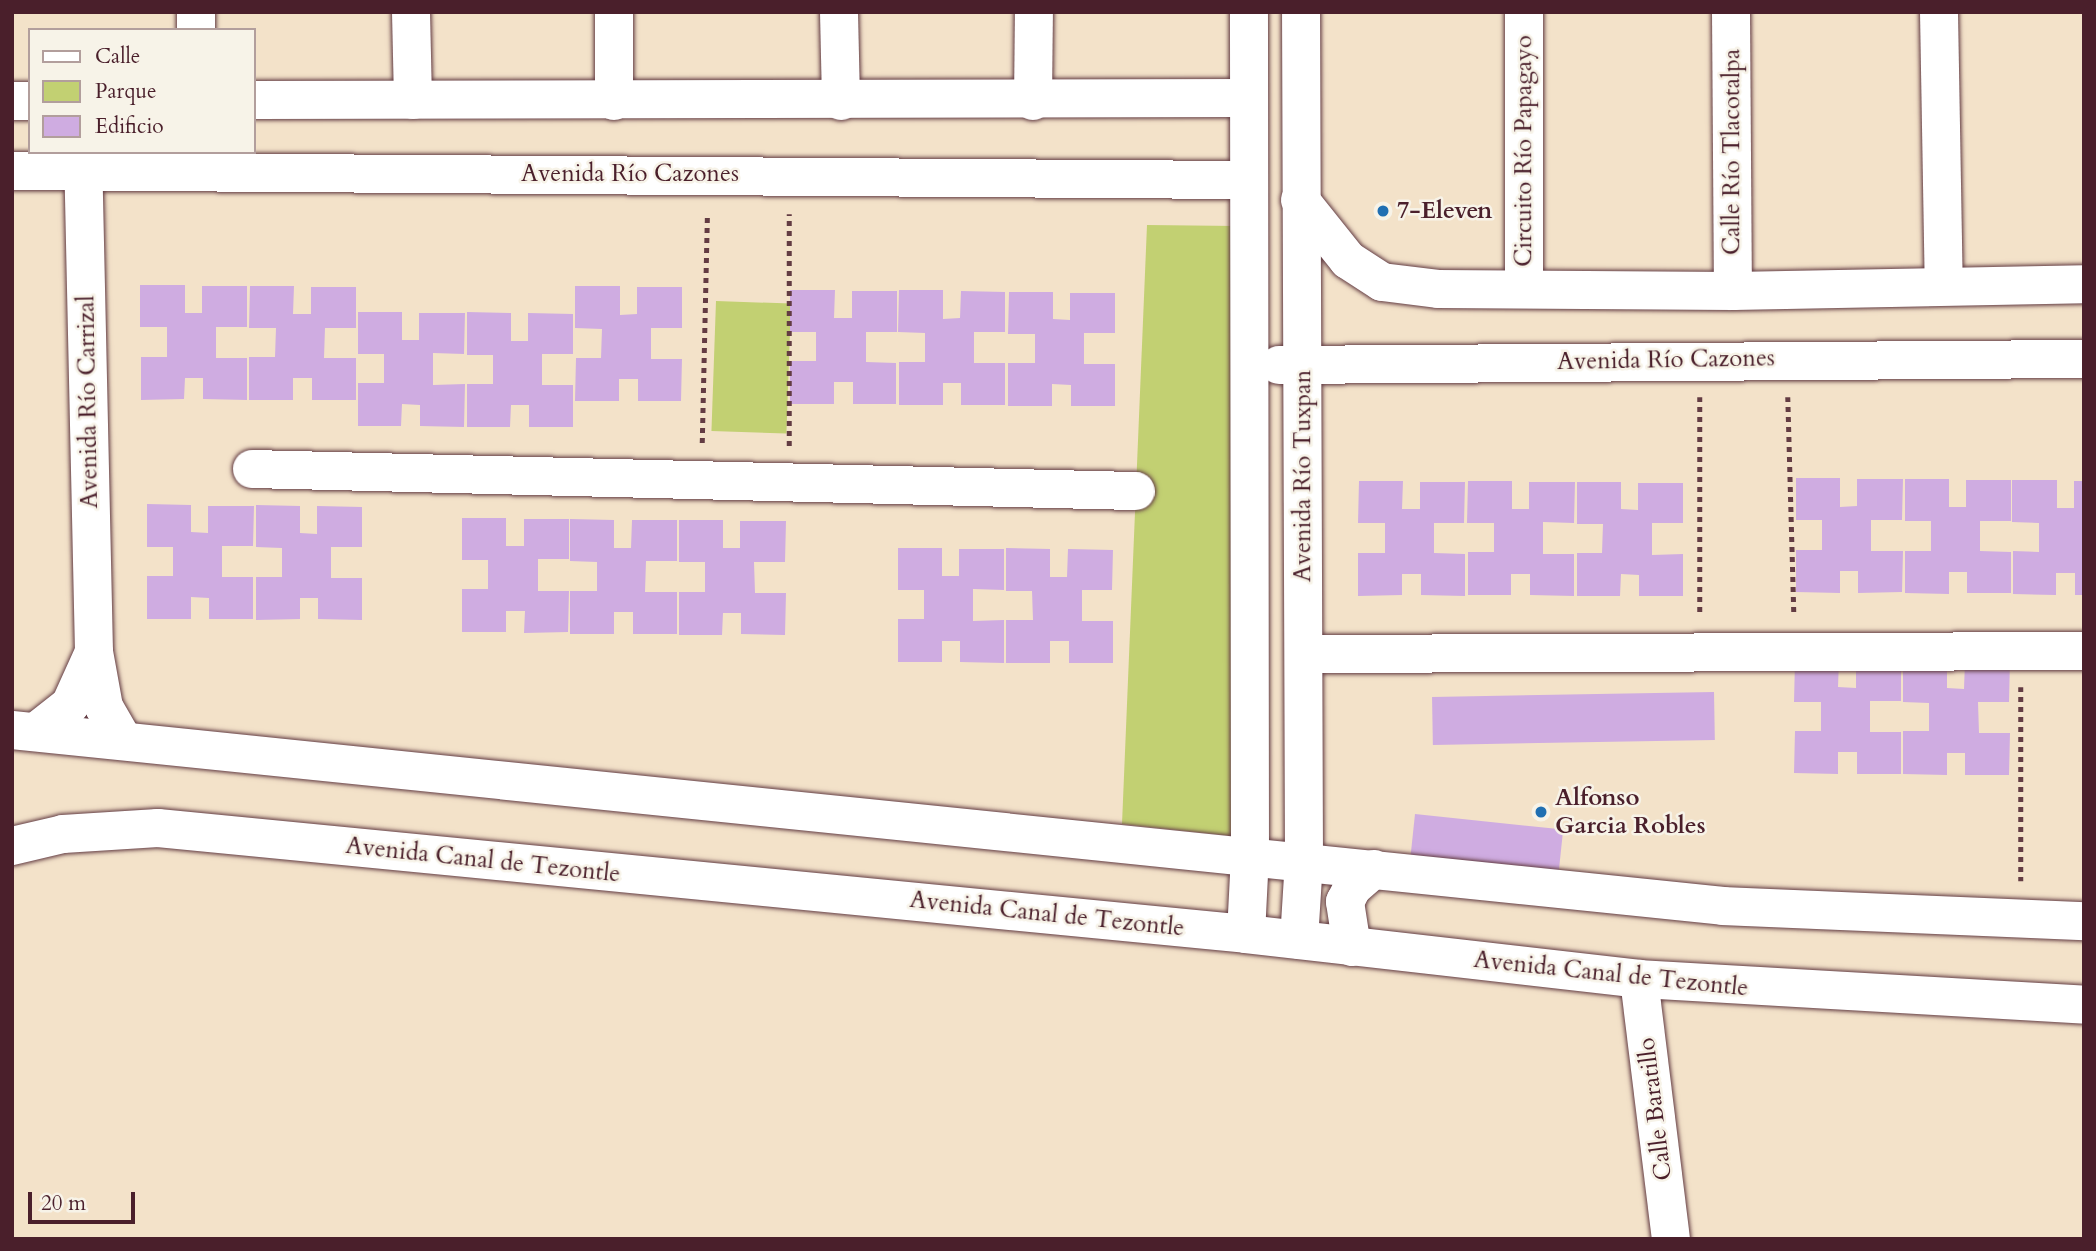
<!DOCTYPE html>
<meta charset="utf-8">
<style>
body{margin:0}
#map{position:relative;width:2096px;height:1251px;overflow:hidden;background:#f3e2c9;font-family:Cardo,serif}
div>[style]{position:absolute}
[style*='--x']{left:calc(var(--x)*1px);top:calc(var(--y)*1px);width:calc(var(--w)*1px);rotate:calc(var(--a)*1deg)}
.green>*{inset:0;background:#c2d072;transform-origin:0 0}
.building>*{inset:0;background:#cface1;transform-origin:0 0}
.path>*{height:4.5px;margin-top:-2.25px;transform-origin:0;background:repeating-linear-gradient(90deg,#633c43 0 5px,transparent 0 10px)}
.roads{filter:drop-shadow(0 0 2px #633c43) drop-shadow(0 0 2px #633c43)}
.minor>*{height:38px;margin:-19px;padding:0 19px;transform-origin:19px;border-radius:19px;background:#fff}
.major>*{height:38px;margin:-19px;padding:0 19px;transform-origin:19px;border-radius:19px;background:#fff}
.dots>*{width:19px;height:19px;translate:-50% -50%;box-sizing:border-box;border:4px solid #f7f3e8;border-radius:50%}
span{translate:-50% -50%;white-space:nowrap;text-align:center;line-height:1.15;-webkit-text-stroke:5px #f7f3e8;paint-order:stroke}
.street-label{font-size:24px;color:#4a1f2b}
.poi-label{font-size:24px;color:#4a1f2b;font-weight:700}
.left{translate:0 -50%;text-align:left}
.frame{position:absolute;inset:0;border:14px solid #4a1f2b;pointer-events:none}
.legend{position:absolute;left:28px;top:28px;width:228px;height:126px;box-sizing:border-box;background:#f7f3e8;border:2px solid #b29e9c;margin:0;padding:9px 12px;list-style:none;font-size:21px;color:#4a1f2b}
.legend li{display:flex;align-items:center;gap:14px;height:35px}
.legend b{width:35px;border:2px solid #b29e9c}
.scale{position:absolute;left:28px;top:1192px;width:107px;height:32px;box-sizing:border-box;border:4px solid #4a1f2b;border-top:0;padding-left:9px;font-size:21px;line-height:24px;white-space:nowrap;color:#4a1f2b;-webkit-text-stroke:5px #f7f3e8;paint-order:stroke}
</style>
<div id="map">
<div class="green">
<div style="clip-path:polygon(1147px 225px,1237px 226px,1242px 837px,1122px 824px)"></div>
<div style="left:716px;top:301px;width:75px;height:130px;rotate:2deg"></div>
</div>
<div class="building">
<div style="clip-path:polygon(140px 285px,185px 285px,185px 313px,202px 313px,202px 286px,247px 286px,247px 327px,216px 327px,216px 358px,247px 358px,247px 400px,203px 399px,203px 378px,185px 378px,184px 399px,141px 400px,141px 357px,167px 357px,167px 327px,140px 327px)"></div>
<div style="clip-path:polygon(250px 286px,294px 286px,293px 314px,311px 314px,311px 287px,356px 287px,356px 328px,325px 328px,324px 358px,356px 358px,356px 400px,312px 400px,312px 378px,293px 378px,293px 400px,249px 400px,249px 357px,275px 357px,276px 328px,249px 328px)"></div>
<div style="clip-path:polygon(575px 286px,620px 286px,620px 315px,637px 314px,637px 287px,682px 287px,682px 328px,651px 328px,651px 359px,682px 359px,681px 401px,638px 401px,638px 379px,619px 379px,619px 401px,575px 401px,576px 358px,601px 358px,602px 329px,575px 328px)"></div>
<div style="clip-path:polygon(790px 290px,835px 290px,834px 318px,852px 318px,852px 291px,897px 291px,897px 332px,866px 332px,866px 362px,896px 363px,896px 404px,853px 404px,853px 382px,834px 382px,834px 404px,790px 404px,790px 361px,816px 361px,816px 332px,790px 332px)"></div>
<div style="clip-path:polygon(899px 290px,943px 290px,943px 319px,960px 318px,961px 291px,1005px 292px,1005px 332px,974px 332px,974px 363px,1005px 363px,1005px 405px,961px 405px,961px 383px,943px 383px,943px 405px,899px 405px,899px 362px,925px 362px,925px 333px,898px 332px)"></div>
<div style="clip-path:polygon(1009px 292px,1053px 292px,1053px 319px,1070px 320px,1070px 293px,1115px 293px,1115px 333px,1084px 333px,1084px 364px,1115px 364px,1115px 406px,1071px 406px,1071px 385px,1052px 384px,1052px 406px,1008px 406px,1008px 363px,1035px 363px,1035px 334px,1008px 334px)"></div>
<div style="clip-path:polygon(358px 312px,402px 312px,402px 340px,419px 340px,419px 313px,465px 313px,464px 354px,433px 353px,433px 385px,465px 384px,464px 427px,420px 426px,420px 405px,402px 404px,401px 426px,358px 426px,358px 383px,384px 383px,384px 354px,358px 354px)"></div>
<div style="clip-path:polygon(467px 312px,511px 313px,511px 341px,528px 341px,528px 313px,573px 314px,573px 354px,542px 354px,542px 385px,573px 385px,573px 427px,529px 427px,529px 405px,511px 405px,510px 427px,467px 427px,467px 384px,493px 384px,493px 355px,467px 355px)"></div>
<div style="clip-path:polygon(1796px 478px,1840px 478px,1840px 507px,1857px 506px,1857px 479px,1903px 479px,1902px 520px,1871px 520px,1871px 551px,1903px 551px,1902px 592px,1858px 593px,1858px 571px,1840px 571px,1840px 593px,1796px 592px,1796px 550px,1822px 550px,1822px 520px,1796px 520px)"></div>
<div style="clip-path:polygon(1905px 479px,1949px 479px,1949px 507px,1966px 507px,1966px 480px,2011px 480px,2011px 521px,1980px 521px,1980px 551px,2011px 552px,2011px 593px,1967px 593px,1967px 572px,1949px 572px,1949px 594px,1905px 593px,1905px 551px,1931px 551px,1931px 521px,1905px 521px)"></div>
<div style="clip-path:polygon(2012px 480px,2057px 480px,2057px 508px,2074px 508px,2074px 481px,2084px 481px,2084px 595px,2075px 595px,2075px 573px,2056px 573px,2056px 595px,2013px 594px,2013px 551px,2039px 552px,2039px 523px,2012px 522px)"></div>
<div style="clip-path:polygon(1359px 481px,1403px 481px,1402px 509px,1420px 509px,1420px 482px,1465px 482px,1464px 523px,1434px 523px,1434px 553px,1465px 554px,1465px 596px,1421px 595px,1421px 574px,1402px 574px,1402px 595px,1358px 596px,1358px 553px,1385px 553px,1385px 523px,1358px 523px)"></div>
<div style="clip-path:polygon(1468px 481px,1512px 481px,1512px 509px,1529px 509px,1529px 482px,1575px 482px,1574px 523px,1543px 522px,1543px 554px,1574px 554px,1574px 596px,1530px 595px,1530px 574px,1511px 574px,1511px 595px,1468px 595px,1468px 552px,1494px 552px,1494px 523px,1467px 523px)"></div>
<div style="clip-path:polygon(1577px 482px,1621px 482px,1621px 509px,1638px 510px,1638px 483px,1683px 483px,1683px 523px,1652px 523px,1652px 555px,1683px 554px,1683px 596px,1639px 596px,1639px 575px,1621px 574px,1620px 596px,1577px 596px,1577px 553px,1602px 553px,1603px 524px,1577px 524px)"></div>
<div style="clip-path:polygon(147px 504px,191px 505px,191px 532px,208px 533px,208px 506px,254px 506px,253px 546px,222px 546px,222px 577px,253px 577px,253px 619px,209px 619px,209px 598px,191px 597px,191px 619px,147px 619px,147px 576px,173px 576px,173px 547px,147px 547px)"></div>
<div style="clip-path:polygon(256px 505px,300px 506px,300px 533px,317px 534px,317px 506px,362px 507px,362px 547px,331px 547px,331px 578px,362px 578px,362px 620px,318px 619px,318px 598px,300px 598px,300px 619px,256px 620px,256px 577px,282px 577px,282px 548px,256px 547px)"></div>
<div style="clip-path:polygon(462px 518px,506px 518px,506px 546px,524px 546px,524px 519px,569px 519px,569px 559px,538px 559px,538px 591px,569px 591px,568px 632px,524px 633px,525px 611px,506px 611px,506px 632px,462px 632px,462px 589px,488px 589px,488px 560px,462px 560px)"></div>
<div style="clip-path:polygon(570px 519px,614px 520px,614px 548px,631px 548px,632px 520px,677px 520px,677px 561px,646px 561px,645px 592px,677px 592px,677px 634px,633px 634px,633px 612px,614px 612px,614px 634px,570px 634px,570px 591px,597px 591px,597px 562px,570px 561px)"></div>
<div style="clip-path:polygon(679px 520px,723px 520px,723px 548px,740px 548px,740px 521px,786px 521px,785px 562px,754px 562px,755px 593px,786px 593px,785px 635px,741px 634px,741px 613px,723px 613px,722px 635px,679px 635px,679px 592px,705px 592px,705px 562px,679px 562px)"></div>
<div style="clip-path:polygon(898px 548px,942px 548px,942px 576px,959px 576px,959px 549px,1004px 549px,1004px 590px,973px 589px,973px 621px,1004px 620px,1004px 663px,960px 662px,960px 641px,942px 641px,942px 662px,898px 662px,898px 619px,924px 619px,924px 590px,898px 590px)"></div>
<div style="clip-path:polygon(1006px 548px,1050px 549px,1050px 577px,1067px 577px,1068px 549px,1113px 550px,1112px 590px,1082px 590px,1082px 621px,1113px 621px,1113px 663px,1069px 663px,1069px 641px,1050px 641px,1050px 663px,1006px 663px,1006px 620px,1033px 620px,1032px 591px,1006px 591px)"></div>
<div style="clip-path:polygon(1795px 660px,1839px 660px,1838px 687px,1856px 688px,1856px 661px,1901px 661px,1901px 701px,1870px 701px,1870px 732px,1901px 732px,1901px 774px,1857px 774px,1857px 752px,1838px 752px,1838px 774px,1794px 773px,1795px 731px,1821px 731px,1821px 702px,1794px 702px)"></div>
<div style="clip-path:polygon(1903px 660px,1947px 660px,1947px 688px,1964px 689px,1965px 661px,2010px 661px,2009px 702px,1978px 702px,1979px 733px,2010px 733px,2009px 775px,1965px 775px,1965px 753px,1947px 753px,1947px 775px,1903px 774px,1903px 731px,1929px 731px,1929px 703px,1903px 702px)"></div>
<div style="left:1714px;top:692px;width:48px;height:282px;rotate:89deg"></div>
<div style="left:1415px;top:814px;width:149px;height:45px;rotate:6deg"></div>
</div>
<div class="path">
<div style="--x:1700;--y:397;--w:219;--a:90"></div>
<div style="--x:1788;--y:397;--w:218;--a:88.4"></div>
<div style="--x:702;--y:443;--w:229;--a:-88.7"></div>
<div style="--x:789;--y:446;--w:232;--a:-90"></div>
<div style="--x:2021;--y:687;--w:194;--a:90"></div>
</div>
<div class="roads">
<div class="minor">
<div style="--x:411;--y:12;--w:88;--a:88.7"></div>
<div style="--x:614;--y:12;--w:89;--a:90"></div>
<div style="--x:839;--y:12;--w:89;--a:88.7"></div>
<div style="--x:1731;--y:12;--w:279;--a:89.6"></div>
<div style="--x:1939;--y:12;--w:273;--a:89"></div>
<div style="--x:196;--y:30;--w:18;--a:-90"></div>
<div style="--x:254;--y:100;--w:995;--a:-0.12"></div>
<div style="--x:12;--y:101;--w:18;--a:0"></div>
<div style="--x:1033;--y:101;--w:89;--a:-89.4"></div>
<div style="--x:83;--y:152;--w:500;--a:88.74"></div>
<div style="--x:94;--y:652;--w:56;--a:79.7"></div>
<div style="--x:104;--y:707;--w:36;--a:60"></div>
<div style="--x:12;--y:171;--w:1236;--a:0.42"></div>
<div style="--x:1300;--y:200;--w:77;--a:51.3"></div>
<div style="--x:1348;--y:260;--w:40;--a:32.9"></div>
<div style="--x:1382;--y:282;--w:56;--a:7.1"></div>
<div style="--x:1438;--y:289;--w:295;--a:0.4"></div>
<div style="--x:1733;--y:291;--w:351;--a:-1.1"></div>
<div style="--x:1524;--y:289;--w:277;--a:-90"></div>
<div style="--x:1279;--y:365;--w:805;--a:-0.43"></div>
<div style="--x:252;--y:469;--w:884;--a:1.43"></div>
<div style="--x:1304;--y:654;--w:780;--a:-0.22"></div>
<div style="--x:37;--y:731;--w:42;--a:-38.2"></div>
<div style="--x:70;--y:705;--w:58;--a:-65.6"></div>
<div style="--x:1246;--y:934;--w:79;--a:-87.1"></div>
<div style="--x:1250;--y:855;--w:843;--a:-90.07"></div>
<div style="--x:1299;--y:940;--w:79;--a:-86.4"></div>
<div style="--x:1304;--y:861;--w:849;--a:-90.2"></div>
<div style="--x:1639;--y:979;--w:262;--a:83"></div>
</div>
<div class="major">
<div style="--x:12;--y:730;--w:1720;--a:5.87"></div>
<div style="--x:1723;--y:906;--w:361;--a:2.4"></div>
<div style="--x:12;--y:846;--w:52;--a:-13.2"></div>
<div style="--x:63;--y:834;--w:95;--a:-3.6"></div>
<div style="--x:158;--y:828;--w:1093;--a:5.56"></div>
<div style="--x:1246;--y:934;--w:396;--a:6.5"></div>
<div style="--x:1639;--y:979;--w:446;--a:3.3"></div>
<div style="--x:1352;--y:947;--w:46;--a:-98.8"></div>
<div style="--x:1345;--y:902;--w:16;--a:-63"></div>
<div style="--x:1352;--y:888;--w:29;--a:-41"></div>
</div>
</div>
<div class="dots">
<div style="left:1383px;top:211px;background:#1f6fb2"></div>
<div style="left:1541px;top:812px;background:#1f6fb2"></div>
</div>
<div class="street-label">
<span style="left:1524px;top:151px;rotate:-90deg">Circuito Río Papagayo</span>
<span style="left:1732px;top:152px;rotate:-90deg">Calle Río Tlacotalpa</span>
<span style="left:630px;top:174px">Avenida Río Cazones</span>
<span style="left:1666px;top:360px;rotate:-1deg">Avenida Río Cazones</span>
<span style="left:88px;top:402px;rotate:-91deg">Avenida Río Carrizal</span>
<span style="left:1303px;top:476px;rotate:-90deg">Avenida Río Tuxpan</span>
<span style="left:483px;top:860px;rotate:6deg">Avenida Canal de Tezontle</span>
<span style="left:1047px;top:914px;rotate:6deg">Avenida Canal de Tezontle</span>
<span style="left:1611px;top:974px;rotate:6deg">Avenida Canal de Tezontle</span>
<span style="left:1655px;top:1109px;rotate:-97deg">Calle Baratillo</span>
</div>
<div class="poi-label">
<span class="left" style="left:1397px;top:211px">7-Eleven</span>
<span class="left" style="left:1555px;top:812px">Alfonso<br>Garcia Robles</span>
</div>
<div class="frame"></div>
<ul class="legend">
<li><b style="height:9px;background:#fff"></b>Calle</li>
<li><b style="height:19px;background:#c2d072"></b>Parque</li>
<li><b style="height:19px;background:#cface1"></b>Edificio</li>
</ul>
<div class="scale">20 m</div>
</div>
